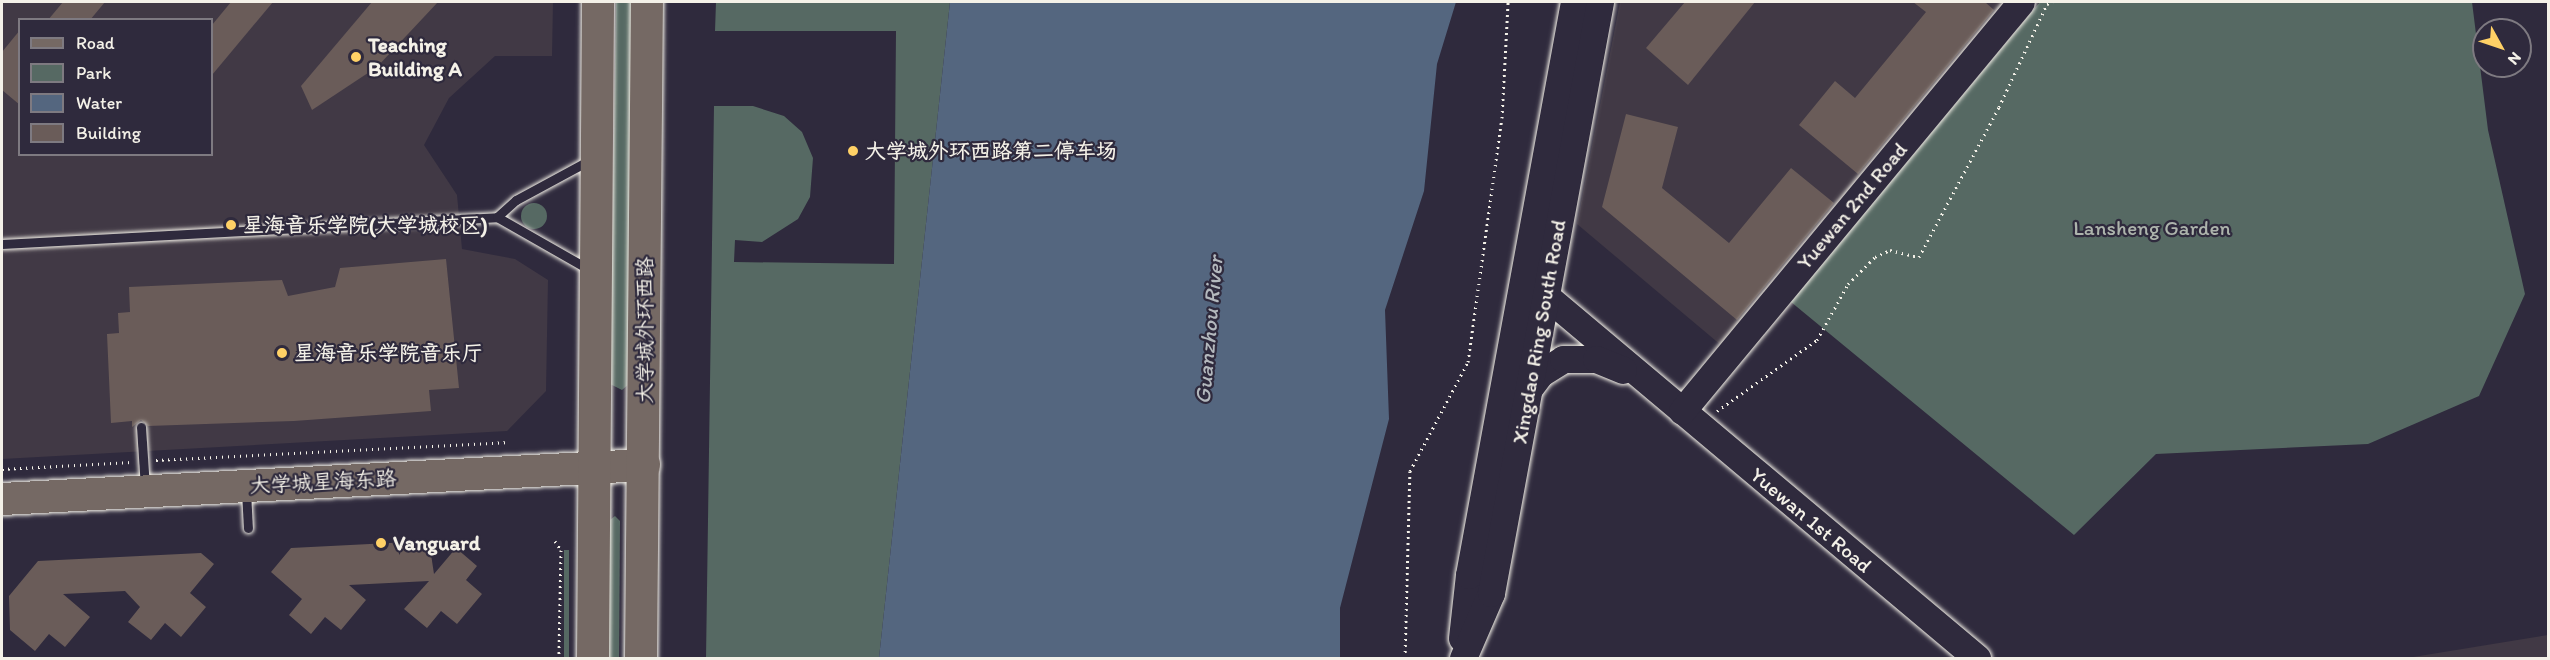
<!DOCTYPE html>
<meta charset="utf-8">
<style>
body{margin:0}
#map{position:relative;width:2550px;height:660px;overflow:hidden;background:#2f2a3d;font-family:Itim,"LXGW WenKai TC",sans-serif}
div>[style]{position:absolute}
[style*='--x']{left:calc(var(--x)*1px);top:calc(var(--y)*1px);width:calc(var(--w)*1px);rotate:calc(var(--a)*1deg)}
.built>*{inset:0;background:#413945}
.green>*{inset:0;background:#566963;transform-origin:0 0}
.round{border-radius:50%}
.water>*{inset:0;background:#54667f}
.building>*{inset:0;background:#6a5c59}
.path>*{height:3px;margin-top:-1.5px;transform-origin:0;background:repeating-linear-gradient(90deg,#f4f1e8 0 1.5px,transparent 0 6px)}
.roads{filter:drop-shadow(0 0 2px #f4f1e8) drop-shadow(0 0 2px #f4f1e8)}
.lane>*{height:9px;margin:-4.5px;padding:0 4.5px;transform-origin:4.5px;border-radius:4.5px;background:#2f2a3d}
.secondary>*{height:27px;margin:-13.5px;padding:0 13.5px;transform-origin:13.5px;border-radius:13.5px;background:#2f2a3d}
.primary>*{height:32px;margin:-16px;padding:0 16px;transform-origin:16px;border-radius:16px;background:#756964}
.dots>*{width:16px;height:16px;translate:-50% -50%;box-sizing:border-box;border:3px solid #2f2a3d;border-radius:50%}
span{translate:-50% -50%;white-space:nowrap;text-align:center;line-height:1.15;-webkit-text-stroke:4.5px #2f2a3d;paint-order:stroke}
.poi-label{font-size:21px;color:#f4f1e8;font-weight:700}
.left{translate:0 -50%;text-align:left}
.street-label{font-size:21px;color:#f4f1e8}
.park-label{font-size:21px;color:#adb4ac}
.water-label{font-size:22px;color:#b4b9be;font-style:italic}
.frame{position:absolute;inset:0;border:3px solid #f4f1e8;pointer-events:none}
.legend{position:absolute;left:18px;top:18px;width:195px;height:138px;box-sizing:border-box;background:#2f2a3d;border:2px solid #7e7a81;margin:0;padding:8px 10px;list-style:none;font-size:18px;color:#f4f1e8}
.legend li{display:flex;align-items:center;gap:12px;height:30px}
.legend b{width:30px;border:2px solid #7e7a81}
.north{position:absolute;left:2472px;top:18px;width:60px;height:60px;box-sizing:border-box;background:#2f2a3d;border:2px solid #7e7a81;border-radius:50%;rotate:130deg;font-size:16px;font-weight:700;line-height:24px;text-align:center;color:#f4f1e8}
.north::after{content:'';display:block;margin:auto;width:21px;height:27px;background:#ffd166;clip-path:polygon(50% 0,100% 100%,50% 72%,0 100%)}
</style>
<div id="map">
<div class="built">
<div style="clip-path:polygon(evenodd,2px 2px,553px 2px,552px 56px,495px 56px,449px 98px,424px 145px,457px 195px,462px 249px,515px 259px,548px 280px,546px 391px,507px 431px,2px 459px,2px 2px,20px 20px,212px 20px,212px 154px,20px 154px,20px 20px)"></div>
<div style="clip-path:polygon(1620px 2px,2008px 2px,1722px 346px,1577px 224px)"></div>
<div style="clip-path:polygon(2548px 635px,2548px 658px,2407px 658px)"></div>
</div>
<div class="green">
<div style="clip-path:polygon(616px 2px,634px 2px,629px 384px,622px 390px,610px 384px)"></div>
<div style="clip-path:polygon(716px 2px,950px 2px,879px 658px,706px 658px,714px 106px,753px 106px,784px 116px,802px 132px,813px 158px,810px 197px,798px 219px,762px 242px,735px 240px,734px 262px,894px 264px,896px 31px,715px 31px)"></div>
<div style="clip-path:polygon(2040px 2px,2472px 2px,2488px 130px,2525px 294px,2479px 396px,2368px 444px,2156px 454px,2074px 535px,1791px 302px)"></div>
<div class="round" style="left:521px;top:203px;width:26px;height:26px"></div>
<div style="clip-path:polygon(615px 516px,620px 521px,619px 658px,607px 658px,610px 520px)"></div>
<div style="left:564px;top:550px;width:5px;height:108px"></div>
</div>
<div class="water">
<div style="clip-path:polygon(950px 2px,1456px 2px,1437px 64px,1424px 191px,1385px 310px,1389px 419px,1340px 608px,1340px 658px,879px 658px)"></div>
</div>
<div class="building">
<div style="clip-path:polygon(63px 2px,105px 2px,90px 20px,48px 20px)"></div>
<div style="clip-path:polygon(231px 2px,273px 2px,212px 75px,212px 25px)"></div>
<div style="clip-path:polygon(372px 2px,438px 2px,377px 67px,312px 110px,301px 86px)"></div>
<div style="clip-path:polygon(1685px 2px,1755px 2px,1688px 85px,1646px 48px)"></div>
<div style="clip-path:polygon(1913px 2px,1985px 2px,1994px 10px,1858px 174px,1799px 125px,1835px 81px,1855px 98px,1926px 12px)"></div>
<div style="clip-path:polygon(20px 30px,20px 105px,2px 90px,2px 52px)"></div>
<div style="clip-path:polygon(1626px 114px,1678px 127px,1662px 188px,1729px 243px,1791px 168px,1834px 203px,1737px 320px,1602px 207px)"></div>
<div style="clip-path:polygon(446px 259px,459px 388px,429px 390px,431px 411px,294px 421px,148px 426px,141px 420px,132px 427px,132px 421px,111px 423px,107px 334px,119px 333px,118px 313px,130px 312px,129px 287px,282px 280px,288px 296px,335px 287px,340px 268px)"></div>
<div style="clip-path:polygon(429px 541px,434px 574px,456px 548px,477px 566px,466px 580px,482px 594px,457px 624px,441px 611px,427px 628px,404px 609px,429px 581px,349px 585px,366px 600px,341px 630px,325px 617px,311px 634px,289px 615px,302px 599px,271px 572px,291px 548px)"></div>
<div style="clip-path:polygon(201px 553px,214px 564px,190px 593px,206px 607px,181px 637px,165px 623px,151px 640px,128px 622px,140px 607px,125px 591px,63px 594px,90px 617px,65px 647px,49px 634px,35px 651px,10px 630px,9px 596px,38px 561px)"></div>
</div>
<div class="path">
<div style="--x:1717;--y:411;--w:123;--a:-35.4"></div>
<div style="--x:1817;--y:340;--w:64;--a:-61"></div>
<div style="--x:1848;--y:284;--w:38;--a:-45"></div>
<div style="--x:1875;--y:257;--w:17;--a:-25"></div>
<div style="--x:1890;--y:250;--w:30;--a:14"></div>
<div style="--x:1919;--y:257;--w:170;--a:-61.9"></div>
<div style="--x:1999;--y:107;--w:114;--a:-65"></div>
<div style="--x:2047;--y:4;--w:6;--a:-18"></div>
<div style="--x:156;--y:460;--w:351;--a:-2.9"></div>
<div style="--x:2;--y:469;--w:130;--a:-3.1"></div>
<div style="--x:555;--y:541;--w:11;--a:56"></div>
<div style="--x:561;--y:550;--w:108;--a:91.1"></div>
<div style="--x:1405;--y:658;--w:187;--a:-88.5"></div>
<div style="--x:1410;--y:471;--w:123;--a:-62"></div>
<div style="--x:1468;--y:362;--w:246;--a:-82.1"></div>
<div style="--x:1502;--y:118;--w:116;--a:-87"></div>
</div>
<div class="roads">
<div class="lane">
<div style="--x:2;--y:244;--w:496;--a:-3.1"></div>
<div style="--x:590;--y:270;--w:107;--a:-150.3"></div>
<div style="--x:497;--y:217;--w:25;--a:-42"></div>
<div style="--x:516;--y:200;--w:84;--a:-28.4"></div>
<div style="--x:141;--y:427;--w:60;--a:86.2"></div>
<div style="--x:246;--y:491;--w:37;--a:87"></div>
</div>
<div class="secondary">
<div style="--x:1546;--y:296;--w:563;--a:40.03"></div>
<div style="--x:1528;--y:390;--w:21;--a:-53"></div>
<div style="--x:1541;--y:373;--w:26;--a:-32"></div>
<div style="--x:1563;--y:359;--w:33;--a:0"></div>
<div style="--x:1596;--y:359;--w:29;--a:22"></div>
<div style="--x:1682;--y:411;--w:531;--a:-50.35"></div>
<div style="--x:1462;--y:638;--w:63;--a:-83.7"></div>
<div style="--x:1469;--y:575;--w:583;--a:-79.62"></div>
<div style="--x:1463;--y:658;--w:71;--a:-66.7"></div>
<div style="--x:1491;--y:593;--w:601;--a:-79.55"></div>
</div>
<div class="primary">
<div style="--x:2;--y:499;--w:643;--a:-3.03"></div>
<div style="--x:593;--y:658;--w:656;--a:-89.56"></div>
<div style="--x:641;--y:658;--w:656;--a:-89.48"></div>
</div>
</div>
<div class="dots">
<div style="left:356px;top:57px;background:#ffd166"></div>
<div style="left:853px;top:151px;background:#ffd166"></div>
<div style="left:231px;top:225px;background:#ffd166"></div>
<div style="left:282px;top:353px;background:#ffd166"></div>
<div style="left:381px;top:543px;background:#ffd166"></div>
</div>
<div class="poi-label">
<span class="left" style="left:368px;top:57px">Teaching<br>Building A</span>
<span class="left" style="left:865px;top:151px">大学城外环西路第二停车场</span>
<span class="left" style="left:243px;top:225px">星海音乐学院(大学城校区)</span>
<span class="left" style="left:294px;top:353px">星海音乐学院音乐厅</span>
<span class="left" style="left:393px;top:543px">Vanguard</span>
</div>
<div class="street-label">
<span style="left:1852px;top:206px;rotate:-50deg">Yuewan 2nd Road</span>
<span style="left:645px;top:330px;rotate:-90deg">大学城外环西路</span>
<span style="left:1539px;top:332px;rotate:-80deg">Xingdao Ring South Road</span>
<span style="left:323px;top:482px;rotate:-3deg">大学城星海东路</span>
<span style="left:1811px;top:520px;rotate:40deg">Yuewan 1st Road</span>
</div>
<div class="park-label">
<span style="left:2152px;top:228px">Lansheng Garden</span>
</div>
<div class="water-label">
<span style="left:1209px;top:330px;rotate:-85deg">Guanzhou River</span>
</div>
<div class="frame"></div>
<ul class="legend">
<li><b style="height:8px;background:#756964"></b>Road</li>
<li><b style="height:16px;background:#566963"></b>Park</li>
<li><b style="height:16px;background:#54667f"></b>Water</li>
<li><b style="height:16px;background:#6a5c59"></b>Building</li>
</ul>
<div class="north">N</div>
</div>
